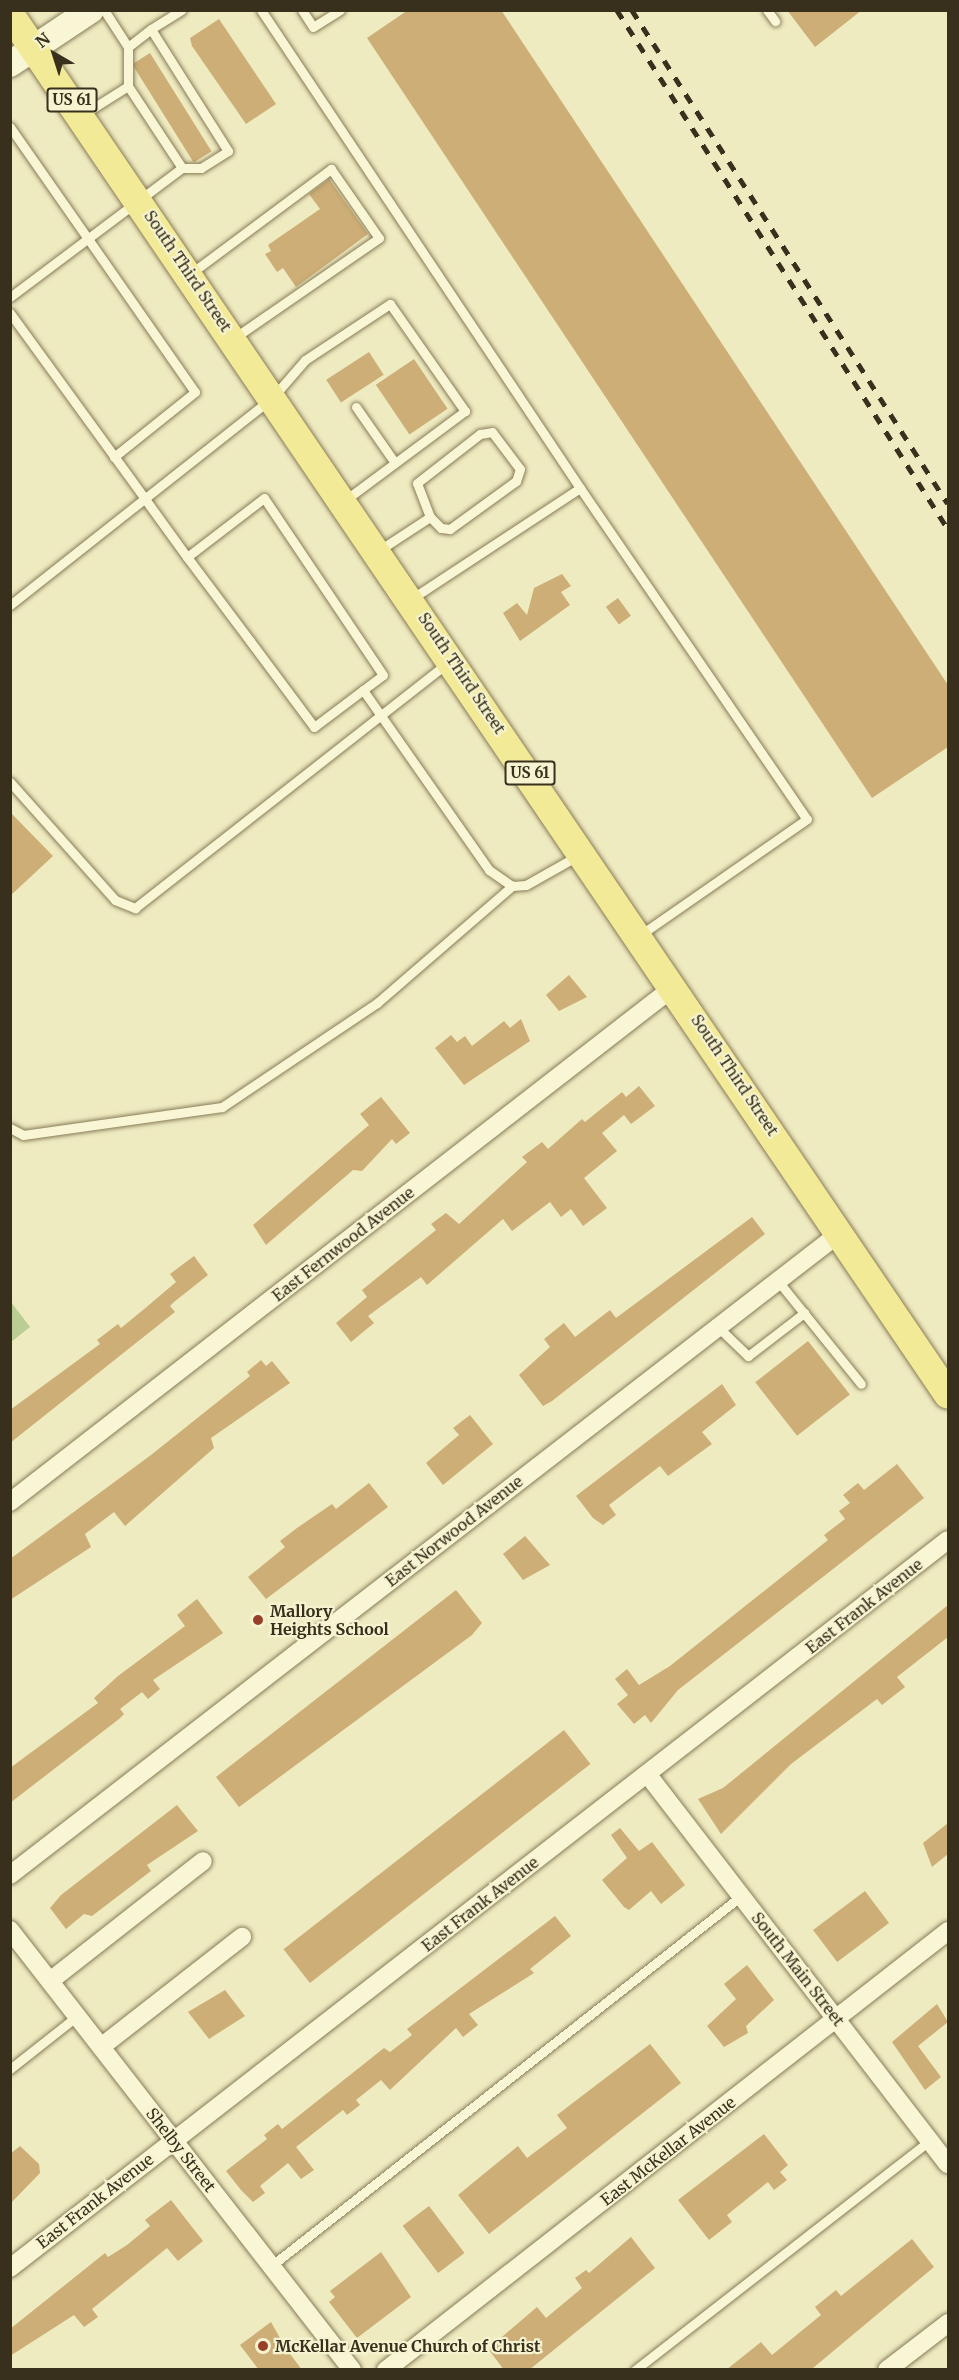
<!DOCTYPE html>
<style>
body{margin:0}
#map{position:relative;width:959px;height:2380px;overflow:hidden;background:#efebc1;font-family:Merriweather,serif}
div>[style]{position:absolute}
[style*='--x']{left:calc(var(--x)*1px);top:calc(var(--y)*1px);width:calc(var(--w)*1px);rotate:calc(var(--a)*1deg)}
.green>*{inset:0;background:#bacd95}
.building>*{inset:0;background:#cdae76;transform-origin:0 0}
.roads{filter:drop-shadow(0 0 2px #887c58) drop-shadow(0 0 2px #887c58)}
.lane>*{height:9px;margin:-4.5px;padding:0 4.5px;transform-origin:4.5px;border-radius:4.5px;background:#f9f6d5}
.street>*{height:18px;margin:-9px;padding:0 9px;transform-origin:9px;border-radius:9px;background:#f9f6d5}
.secondary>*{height:26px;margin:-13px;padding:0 13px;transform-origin:13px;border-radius:13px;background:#f9f6d5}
.primary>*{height:28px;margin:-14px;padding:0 14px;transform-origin:14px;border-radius:14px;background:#f3ea98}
.rail>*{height:4.5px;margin-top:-2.25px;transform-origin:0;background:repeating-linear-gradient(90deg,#38301d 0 10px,transparent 0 20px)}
.dots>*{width:16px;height:16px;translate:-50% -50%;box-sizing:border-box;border:3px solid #f6f3d1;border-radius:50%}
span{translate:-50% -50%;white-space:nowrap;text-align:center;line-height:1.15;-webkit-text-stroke:4.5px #f6f3d1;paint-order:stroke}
.shield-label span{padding:2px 4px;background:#f6f3d1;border:2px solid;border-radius:4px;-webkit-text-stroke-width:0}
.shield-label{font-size:15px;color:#38301d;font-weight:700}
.street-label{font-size:16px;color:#38301d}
.poi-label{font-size:16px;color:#38301d;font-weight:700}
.left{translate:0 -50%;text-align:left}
.frame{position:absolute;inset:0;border:12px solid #38301d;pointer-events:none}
.north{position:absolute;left:24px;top:24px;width:60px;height:60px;-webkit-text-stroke:4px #f6f3d1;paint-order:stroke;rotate:321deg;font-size:16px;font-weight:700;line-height:24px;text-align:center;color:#38301d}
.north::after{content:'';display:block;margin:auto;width:21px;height:27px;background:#38301d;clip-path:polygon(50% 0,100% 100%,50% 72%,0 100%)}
</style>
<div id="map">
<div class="green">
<div style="clip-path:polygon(11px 1302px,30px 1327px,11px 1342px)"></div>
</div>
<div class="building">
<div style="clip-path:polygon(408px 10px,501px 10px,948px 685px,948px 747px,872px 798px,367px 38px)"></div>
<div style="clip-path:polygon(787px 10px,862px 10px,815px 47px)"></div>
<div style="clip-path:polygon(219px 19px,276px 104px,246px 124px,192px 46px,190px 38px)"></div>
<div style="left:150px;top:53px;width:116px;height:21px;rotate:58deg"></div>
<div style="clip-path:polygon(329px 179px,368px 234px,296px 287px,283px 268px,277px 272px,265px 254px,271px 251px,268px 245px,320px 209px,309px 194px)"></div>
<div style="left:369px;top:352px;width:27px;height:51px;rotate:57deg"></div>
<div style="left:414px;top:359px;width:60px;height:46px;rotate:56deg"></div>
<div style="clip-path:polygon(562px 574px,571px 586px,561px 592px,570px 605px,520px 641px,503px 613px,517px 603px,527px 615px,534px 588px)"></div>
<div style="left:618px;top:598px;width:22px;height:15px;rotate:54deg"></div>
<div style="clip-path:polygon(10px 812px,53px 856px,10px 896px)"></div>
<div style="clip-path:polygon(569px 975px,587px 997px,559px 1011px,546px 995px)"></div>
<div style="clip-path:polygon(521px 1019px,530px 1041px,464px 1085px,435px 1048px,451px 1035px,457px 1042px,465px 1036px,472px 1046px,504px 1021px,510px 1028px)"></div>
<div style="clip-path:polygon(639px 1086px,655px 1106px,631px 1124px,624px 1115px,602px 1133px,617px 1151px,584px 1178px,607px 1208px,583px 1226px,571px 1209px,561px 1217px,550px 1202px,512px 1231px,503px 1219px,427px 1285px,421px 1277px,368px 1316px,374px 1323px,351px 1342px,336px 1323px,367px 1297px,362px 1290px,436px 1230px,431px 1224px,446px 1213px,459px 1224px,527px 1162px,522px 1157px,542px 1142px,548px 1149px,582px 1119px,585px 1122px,622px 1092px,626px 1097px)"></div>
<div style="clip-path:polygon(381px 1097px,410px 1133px,396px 1144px,392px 1139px,362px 1171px,353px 1170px,266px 1245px,253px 1225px,369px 1125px,360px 1114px)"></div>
<div style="clip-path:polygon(752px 1217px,765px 1234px,552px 1401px,543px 1406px,519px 1375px,550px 1347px,544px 1339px,564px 1323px,575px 1337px,610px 1310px,616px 1318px)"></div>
<div style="clip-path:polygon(194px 1256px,208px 1275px,174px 1302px,170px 1306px,175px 1312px,10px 1443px,10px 1410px,100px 1344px,97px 1340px,118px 1324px,121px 1328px,143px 1310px,176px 1282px,170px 1274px)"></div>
<div style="left:808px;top:1341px;width:68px;height:67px;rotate:52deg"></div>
<div style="clip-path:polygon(261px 1360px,266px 1366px,272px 1361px,290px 1383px,211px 1438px,214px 1448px,125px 1526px,114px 1512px,85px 1534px,91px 1547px,10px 1600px,10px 1559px,151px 1455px,250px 1376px,247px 1372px)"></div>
<div style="clip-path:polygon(722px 1384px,736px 1405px,702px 1432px,712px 1444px,668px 1476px,660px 1466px,609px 1505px,616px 1515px,603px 1525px,593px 1518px,576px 1496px)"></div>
<div style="clip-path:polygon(470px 1415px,493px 1444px,443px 1485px,426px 1463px,459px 1435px,453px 1428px)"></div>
<div style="clip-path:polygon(897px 1464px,924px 1498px,678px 1690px,651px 1723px,645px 1715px,634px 1724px,617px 1704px,628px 1695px,615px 1679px,627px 1669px,639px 1685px,670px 1666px,828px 1540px,824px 1535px,845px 1519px,839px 1511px,850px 1503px,843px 1495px,858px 1483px,864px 1490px)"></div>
<div style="clip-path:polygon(369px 1483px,388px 1507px,266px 1599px,248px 1577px,285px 1547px,280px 1541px,297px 1528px,332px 1504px,336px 1509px)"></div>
<div style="clip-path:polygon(525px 1536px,550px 1565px,523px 1580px,503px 1554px)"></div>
<div style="clip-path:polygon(456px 1590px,482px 1623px,472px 1635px,239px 1807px,216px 1777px)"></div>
<div style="clip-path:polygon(197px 1599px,223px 1633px,153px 1680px,160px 1689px,148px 1699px,142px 1692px,120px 1709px,124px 1714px,119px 1719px,10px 1803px,10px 1768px,98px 1703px,94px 1698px,118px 1676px,185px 1626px,177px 1615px)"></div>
<div style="clip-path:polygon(948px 1605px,948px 1637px,897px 1677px,905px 1687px,882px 1705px,877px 1699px,791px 1764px,721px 1834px,698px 1799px,723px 1788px)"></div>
<div style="left:564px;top:1730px;width:43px;height:356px;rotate:52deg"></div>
<div style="clip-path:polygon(177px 1805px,198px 1831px,147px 1865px,151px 1871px,92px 1916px,84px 1914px,66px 1929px,50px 1908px,61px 1895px)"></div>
<div style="clip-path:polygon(948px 1823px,948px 1854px,932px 1867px,923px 1843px)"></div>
<div style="clip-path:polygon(620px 1828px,639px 1851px,652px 1842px,685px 1885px,661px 1904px,651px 1891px,629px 1910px,624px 1907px,602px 1880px,627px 1858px,611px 1835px)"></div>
<div style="left:865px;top:1891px;width:40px;height:65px;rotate:53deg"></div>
<div style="clip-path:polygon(555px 1916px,571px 1936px,530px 1969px,534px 1973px,469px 2014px,478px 2025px,463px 2037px,456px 2028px,390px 2090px,381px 2080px,356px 2100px,360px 2105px,347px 2115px,343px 2110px,296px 2147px,314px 2170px,301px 2179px,288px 2163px,260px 2186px,265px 2193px,253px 2202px,241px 2190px,226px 2171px,267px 2139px,264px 2135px,278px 2124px,282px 2129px,384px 2048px,390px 2052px,412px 2035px,407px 2029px)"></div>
<div style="clip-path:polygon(747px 1965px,774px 2000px,746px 2026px,748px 2033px,724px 2047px,707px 2026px,736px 1999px,724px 1984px)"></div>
<div style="clip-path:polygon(225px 1990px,245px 2016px,209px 2039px,188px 2012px)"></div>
<div style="clip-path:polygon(937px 2004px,948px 2022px,918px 2046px,941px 2077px,925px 2090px,892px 2042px)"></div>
<div style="clip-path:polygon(650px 2044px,681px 2083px,489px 2234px,458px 2195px,518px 2146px,527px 2158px,567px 2128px,557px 2115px)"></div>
<div style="clip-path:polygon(764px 2134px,788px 2165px,780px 2172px,787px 2180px,774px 2190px,768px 2182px,727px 2215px,732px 2222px,709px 2240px,678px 2200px)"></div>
<div style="clip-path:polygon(20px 2146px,39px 2164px,40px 2173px,10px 2204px,10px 2154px)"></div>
<div style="clip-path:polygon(171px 2200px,203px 2241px,178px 2261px,167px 2248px,92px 2309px,98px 2317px,84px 2327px,74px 2315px,10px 2356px,10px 2329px,105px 2253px,108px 2257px,127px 2245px,150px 2226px,145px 2220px)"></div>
<div style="left:429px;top:2206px;width:59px;height:33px;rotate:53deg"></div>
<div style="clip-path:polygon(631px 2237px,655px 2268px,529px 2370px,504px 2370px,489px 2350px,496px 2342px,537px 2307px,546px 2318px,582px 2288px,575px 2278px,586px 2270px,589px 2273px)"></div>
<div style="clip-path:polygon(912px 2239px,934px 2267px,813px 2368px,726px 2370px,761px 2342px,772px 2355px,821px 2315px,815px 2307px,836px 2290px,841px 2296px)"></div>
<div style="clip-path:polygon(381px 2252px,411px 2297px,357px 2338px,329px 2302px,335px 2297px,330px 2291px)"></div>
<div style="clip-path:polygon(271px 2322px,285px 2347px,302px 2370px,259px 2370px,240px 2345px)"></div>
</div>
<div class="roads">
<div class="lane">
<div style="--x:104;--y:10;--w:44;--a:57"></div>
<div style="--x:128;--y:47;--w:39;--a:90"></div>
<div style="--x:261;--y:10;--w:575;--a:56.28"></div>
<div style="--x:580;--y:488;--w:202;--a:146.7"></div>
<div style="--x:302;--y:10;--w:20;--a:57"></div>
<div style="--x:313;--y:27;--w:32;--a:-32"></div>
<div style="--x:767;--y:10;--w:14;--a:54"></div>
<div style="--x:128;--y:47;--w:29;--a:-38"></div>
<div style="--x:82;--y:115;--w:54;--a:-32.2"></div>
<div style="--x:128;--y:86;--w:98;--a:56.6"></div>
<div style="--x:10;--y:127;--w:323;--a:55.1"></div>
<div style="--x:195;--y:392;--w:104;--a:141.3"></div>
<div style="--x:190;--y:274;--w:176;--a:-36.7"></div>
<div style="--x:331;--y:169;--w:84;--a:55.2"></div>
<div style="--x:379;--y:238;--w:176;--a:145.4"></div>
<div style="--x:10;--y:297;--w:215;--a:-36.9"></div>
<div style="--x:182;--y:168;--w:19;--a:0"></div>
<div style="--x:201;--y:168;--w:32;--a:-32"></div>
<div style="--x:228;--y:151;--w:144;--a:-122.3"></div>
<div style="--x:151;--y:29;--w:36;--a:-32"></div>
<div style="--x:10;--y:313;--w:230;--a:54"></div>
<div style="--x:145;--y:499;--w:72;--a:54.1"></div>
<div style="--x:187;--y:557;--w:105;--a:53.1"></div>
<div style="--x:250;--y:641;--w:107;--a:53.3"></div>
<div style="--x:314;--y:727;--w:86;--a:-37"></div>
<div style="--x:383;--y:675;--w:213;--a:-123.9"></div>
<div style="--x:264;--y:498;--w:97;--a:142.5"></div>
<div style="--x:356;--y:407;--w:68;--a:55.1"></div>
<div style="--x:492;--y:432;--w:46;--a:52.9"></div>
<div style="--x:520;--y:469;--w:13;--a:108"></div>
<div style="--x:516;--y:481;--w:82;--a:144"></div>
<div style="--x:450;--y:529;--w:9;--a:-174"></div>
<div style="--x:441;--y:528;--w:16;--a:-135"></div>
<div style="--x:430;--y:517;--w:36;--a:-111"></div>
<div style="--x:417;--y:483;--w:80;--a:-37.9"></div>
<div style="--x:480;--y:434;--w:12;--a:-9"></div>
<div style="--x:580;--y:488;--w:401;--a:55.6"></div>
<div style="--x:807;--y:819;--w:203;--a:145.2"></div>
<div style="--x:378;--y:551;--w:62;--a:-33.2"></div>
<div style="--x:10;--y:605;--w:335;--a:-38.3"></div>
<div style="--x:273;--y:397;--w:49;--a:-49.1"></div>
<div style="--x:305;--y:360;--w:102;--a:-33.4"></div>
<div style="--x:390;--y:304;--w:131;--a:55"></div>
<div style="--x:465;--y:411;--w:151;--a:143.4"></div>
<div style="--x:363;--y:690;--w:220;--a:55"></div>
<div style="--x:489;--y:870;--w:28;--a:35"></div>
<div style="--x:512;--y:886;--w:14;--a:-4"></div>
<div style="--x:526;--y:885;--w:61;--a:-29.5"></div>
<div style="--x:10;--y:782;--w:158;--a:48.3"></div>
<div style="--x:115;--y:900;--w:22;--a:22"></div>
<div style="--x:135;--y:908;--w:397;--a:-38.1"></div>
<div style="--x:10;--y:1128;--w:15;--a:28"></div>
<div style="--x:23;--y:1135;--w:201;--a:-8"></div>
<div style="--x:222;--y:1107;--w:187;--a:-33.9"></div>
<div style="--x:377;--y:1003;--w:179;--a:-40.9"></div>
<div style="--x:778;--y:1281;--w:132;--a:51.1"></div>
<div style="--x:718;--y:1327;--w:42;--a:44"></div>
<div style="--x:748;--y:1356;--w:71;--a:-37.5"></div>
<div style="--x:10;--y:2069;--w:85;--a:-38.3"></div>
<div style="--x:271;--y:2266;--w:598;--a:-38.21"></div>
<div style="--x:635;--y:2370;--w:374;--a:-37.9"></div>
</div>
<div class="street">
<div style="--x:10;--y:1502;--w:842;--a:-37.81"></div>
<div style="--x:648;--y:1775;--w:491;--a:52.4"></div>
<div style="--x:10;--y:1875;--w:1051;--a:-37.73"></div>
<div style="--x:10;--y:1930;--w:557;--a:52.14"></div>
<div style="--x:50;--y:1981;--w:194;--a:-38.1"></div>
<div style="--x:101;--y:2047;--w:179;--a:-38"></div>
<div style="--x:10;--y:2268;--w:1187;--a:-37.82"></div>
<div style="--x:386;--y:2370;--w:713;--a:-37.99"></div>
<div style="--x:887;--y:2370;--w:77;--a:-37.6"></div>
</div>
<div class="secondary">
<div style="--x:10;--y:64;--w:97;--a:-33.7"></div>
</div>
<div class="primary">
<div style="--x:10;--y:14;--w:1669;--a:55.81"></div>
</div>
</div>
<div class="rail">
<div style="--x:617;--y:10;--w:616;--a:57.47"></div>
<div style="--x:632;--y:10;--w:586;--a:57.39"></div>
</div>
<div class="dots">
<div style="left:258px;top:1620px;background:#983f27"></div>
<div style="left:263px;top:2346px;background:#983f27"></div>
</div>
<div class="shield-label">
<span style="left:72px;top:100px">US 61</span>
<span style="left:530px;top:773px">US 61</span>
</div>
<div class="street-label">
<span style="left:188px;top:271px;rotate:56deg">South Third Street</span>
<span style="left:462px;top:673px;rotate:56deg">South Third Street</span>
<span style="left:735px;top:1075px;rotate:56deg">South Third Street</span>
<span style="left:343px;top:1244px;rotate:-38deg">East Fernwood Avenue</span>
<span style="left:454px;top:1531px;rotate:-38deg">East Norwood Avenue</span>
<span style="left:864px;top:1606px;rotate:-38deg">East Frank Avenue</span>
<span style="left:480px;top:1904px;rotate:-38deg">East Frank Avenue</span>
<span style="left:798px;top:1969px;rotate:52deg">South Main Street</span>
<span style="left:181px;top:2150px;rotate:52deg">Shelby Street</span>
<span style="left:668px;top:2151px;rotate:-38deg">East McKellar Avenue</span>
<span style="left:95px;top:2201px;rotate:-38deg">East Frank Avenue</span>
</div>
<div class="poi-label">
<span class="left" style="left:270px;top:1620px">Mallory<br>Heights School</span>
<span class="left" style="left:275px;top:2346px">McKellar Avenue Church of Christ</span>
</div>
<div class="frame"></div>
<div class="north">N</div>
</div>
